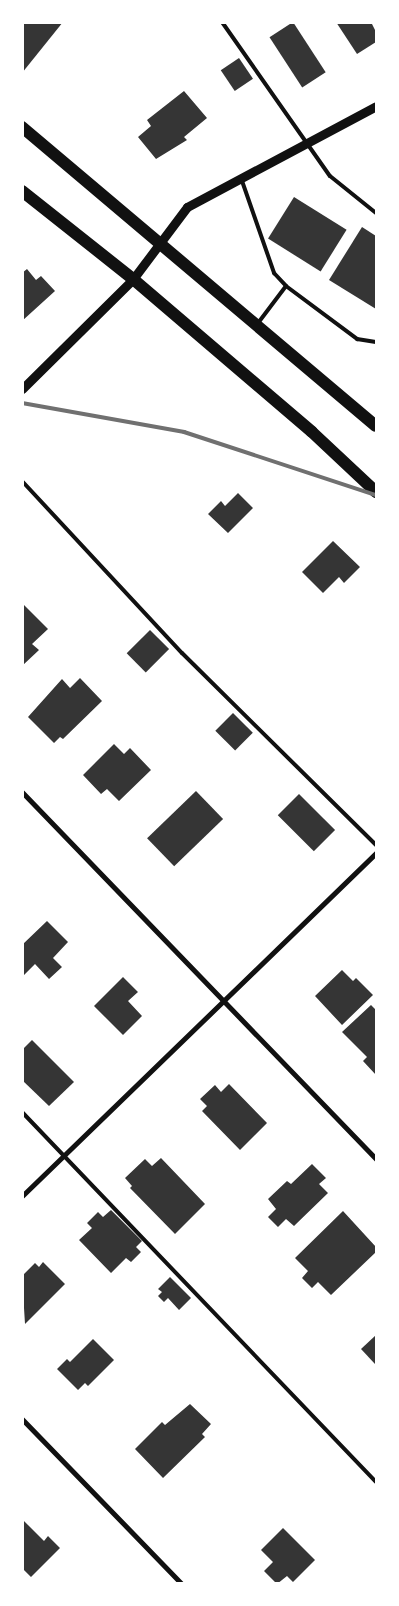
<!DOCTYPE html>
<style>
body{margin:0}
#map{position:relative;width:399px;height:1606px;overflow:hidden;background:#fff;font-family:"Noto Sans",sans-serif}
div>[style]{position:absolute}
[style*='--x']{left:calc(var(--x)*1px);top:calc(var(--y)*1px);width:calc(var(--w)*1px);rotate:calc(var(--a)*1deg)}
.building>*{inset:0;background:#353535;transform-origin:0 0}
.service>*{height:4px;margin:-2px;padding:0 2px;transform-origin:2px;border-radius:2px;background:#111}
.minor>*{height:5px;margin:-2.5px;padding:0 2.5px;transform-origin:2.5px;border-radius:2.5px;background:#111}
.tertiary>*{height:9px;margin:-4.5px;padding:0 4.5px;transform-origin:4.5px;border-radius:4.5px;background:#111}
.primary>*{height:12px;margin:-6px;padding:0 6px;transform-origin:6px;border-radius:6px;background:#111}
.rail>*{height:4px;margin:-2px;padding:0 2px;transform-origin:2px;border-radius:2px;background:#707070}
span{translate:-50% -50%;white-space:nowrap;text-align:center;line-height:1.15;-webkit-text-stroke:4px #fff;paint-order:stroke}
.frame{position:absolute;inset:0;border:24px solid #fff;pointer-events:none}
</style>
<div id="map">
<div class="building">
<div style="clip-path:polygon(25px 22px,63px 22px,22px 73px,22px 26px)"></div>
<div style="left:293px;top:22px;width:60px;height:28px;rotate:57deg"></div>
<div style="clip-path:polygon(336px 22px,371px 22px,376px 32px,376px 42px,357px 54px)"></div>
<div style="left:239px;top:58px;width:25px;height:22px;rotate:56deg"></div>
<div style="clip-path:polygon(184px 91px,207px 118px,184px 137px,187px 140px,156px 159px,138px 137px,151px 126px,147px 120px)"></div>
<div style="left:294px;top:197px;width:62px;height:49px;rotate:32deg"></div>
<div style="clip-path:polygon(362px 227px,376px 236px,376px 309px,329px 280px)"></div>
<div style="clip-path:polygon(27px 269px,36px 280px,41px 276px,55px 291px,22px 321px,22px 273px)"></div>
<div style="clip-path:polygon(238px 493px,253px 508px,228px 533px,208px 514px,221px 501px,225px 506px)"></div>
<div style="clip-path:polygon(333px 541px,360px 567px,344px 583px,339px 577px,323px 593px,302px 572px)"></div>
<div style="clip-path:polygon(24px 605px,48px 629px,32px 644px,39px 650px,22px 666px)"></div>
<div style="left:150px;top:630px;width:27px;height:33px;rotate:45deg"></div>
<div style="clip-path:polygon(80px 678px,102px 701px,63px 739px,60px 737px,54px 743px,28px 717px,62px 679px,70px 688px)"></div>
<div style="left:233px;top:713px;width:28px;height:25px;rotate:45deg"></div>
<div style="clip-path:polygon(114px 744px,124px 754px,130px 748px,151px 770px,119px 801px,107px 789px,101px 794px,83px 775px)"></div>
<div style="left:196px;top:791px;width:39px;height:68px;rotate:46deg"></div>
<div style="left:299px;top:794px;width:51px;height:30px;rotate:45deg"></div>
<div style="clip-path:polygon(47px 921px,68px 942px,53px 958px,62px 967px,49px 979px,35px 964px,24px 975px,22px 945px)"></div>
<div style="clip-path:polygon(342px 970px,353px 981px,356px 978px,373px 995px,342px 1025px,315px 996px)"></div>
<div style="clip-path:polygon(123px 977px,138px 992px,128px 1001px,142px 1016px,123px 1035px,94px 1006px)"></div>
<div style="clip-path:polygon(371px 1005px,376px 1010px,376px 1075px,363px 1061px,367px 1057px,342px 1032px)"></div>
<div style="clip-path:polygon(32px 1040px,74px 1082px,49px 1106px,22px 1080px,22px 1050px)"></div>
<div style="clip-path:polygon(229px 1084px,267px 1123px,240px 1150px,202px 1111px,207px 1106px,200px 1099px,215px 1085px,221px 1092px)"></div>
<div style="clip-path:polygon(161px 1158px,205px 1204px,175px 1234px,130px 1188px,132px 1186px,125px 1178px,145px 1159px,152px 1166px)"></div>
<div style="clip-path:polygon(312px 1164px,326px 1178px,319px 1184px,328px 1193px,294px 1226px,286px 1219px,278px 1227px,268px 1217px,276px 1209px,268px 1199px,287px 1181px,291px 1184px)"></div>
<div style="clip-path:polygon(111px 1210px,142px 1241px,136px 1247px,141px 1252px,131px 1262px,126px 1258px,111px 1273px,79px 1240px,92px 1228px,87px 1223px,98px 1212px,103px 1217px)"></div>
<div style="clip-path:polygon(343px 1211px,376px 1247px,376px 1252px,331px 1295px,318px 1282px,312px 1288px,302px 1278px,308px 1271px,295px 1258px)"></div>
<div style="clip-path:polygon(43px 1262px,65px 1284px,25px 1324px,22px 1276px,35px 1263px,39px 1267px)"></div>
<div style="clip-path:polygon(170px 1277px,191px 1298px,179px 1310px,168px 1298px,164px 1302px,158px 1296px,162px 1292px,158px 1289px)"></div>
<div style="clip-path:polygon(376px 1335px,376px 1363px,375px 1364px,361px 1349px)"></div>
<div style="clip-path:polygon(93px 1339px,114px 1360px,88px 1386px,85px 1383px,78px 1390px,57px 1369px,67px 1359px,70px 1362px)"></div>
<div style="clip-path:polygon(190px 1404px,211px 1424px,202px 1434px,205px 1437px,163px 1478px,135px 1449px,162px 1422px,165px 1425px)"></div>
<div style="clip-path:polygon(22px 1519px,44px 1541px,48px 1536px,60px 1548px,31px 1577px,22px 1568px)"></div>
<div style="clip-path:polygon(283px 1528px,315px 1560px,293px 1582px,287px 1576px,277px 1584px,264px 1571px,273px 1562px,261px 1550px)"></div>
</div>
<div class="service">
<div style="--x:222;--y:22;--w:188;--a:55"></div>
<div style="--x:330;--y:176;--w:59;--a:38.8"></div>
<div style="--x:241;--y:178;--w:101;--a:70.8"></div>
<div style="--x:274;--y:273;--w:18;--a:47"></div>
<div style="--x:286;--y:286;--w:46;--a:127.1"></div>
<div style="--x:286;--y:286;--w:89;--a:36.7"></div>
<div style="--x:357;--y:339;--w:19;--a:9"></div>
<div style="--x:22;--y:481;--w:235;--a:47.1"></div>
<div style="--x:182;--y:653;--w:273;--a:44.7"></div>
<div style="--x:22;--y:1112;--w:512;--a:46.27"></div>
</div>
<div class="minor">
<div style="--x:22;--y:792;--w:510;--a:46.03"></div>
<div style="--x:22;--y:1196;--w:493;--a:-44.1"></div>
<div style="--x:22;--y:1419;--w:230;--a:45.9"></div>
</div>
<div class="tertiary">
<div style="--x:22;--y:389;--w:156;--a:-44.7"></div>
<div style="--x:133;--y:279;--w:90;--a:-53.1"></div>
<div style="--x:187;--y:207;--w:214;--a:-28.1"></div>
</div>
<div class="primary">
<div style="--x:22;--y:127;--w:463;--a:40.2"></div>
<div style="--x:22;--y:191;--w:142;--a:38.4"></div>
<div style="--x:133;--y:279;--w:235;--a:40.5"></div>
<div style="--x:312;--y:432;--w:88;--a:43.2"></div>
</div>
<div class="rail">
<div style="--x:22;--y:403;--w:165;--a:10.1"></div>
<div style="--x:184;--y:432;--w:202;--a:18.2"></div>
</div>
<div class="frame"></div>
</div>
